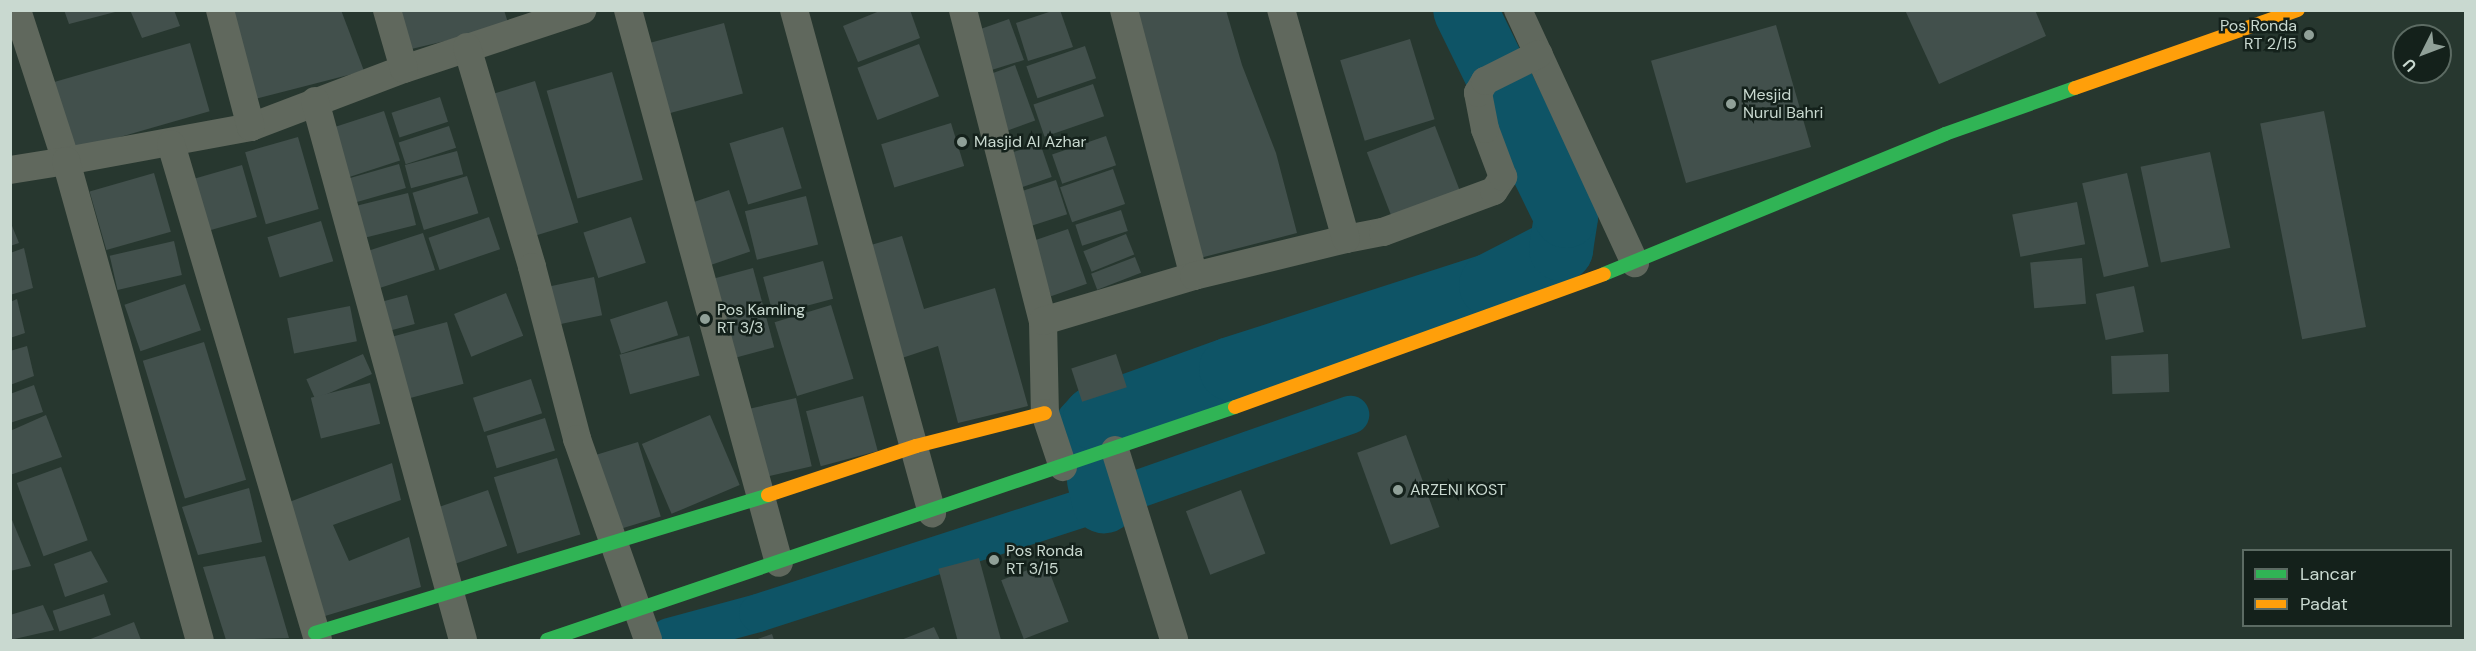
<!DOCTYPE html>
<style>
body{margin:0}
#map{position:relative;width:2476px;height:651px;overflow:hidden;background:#27372f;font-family:"DM Sans",sans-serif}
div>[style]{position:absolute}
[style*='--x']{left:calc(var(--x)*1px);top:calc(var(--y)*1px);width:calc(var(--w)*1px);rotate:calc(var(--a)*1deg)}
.canal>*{height:38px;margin:-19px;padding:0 19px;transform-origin:19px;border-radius:19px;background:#0e5466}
.river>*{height:64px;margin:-32px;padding:0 32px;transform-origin:32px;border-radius:32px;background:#0e5466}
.building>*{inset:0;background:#42504c;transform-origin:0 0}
.street>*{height:28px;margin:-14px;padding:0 14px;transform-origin:14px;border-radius:14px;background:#60685d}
.fast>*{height:14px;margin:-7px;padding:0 7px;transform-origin:7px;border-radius:7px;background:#30b455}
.slow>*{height:14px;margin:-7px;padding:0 7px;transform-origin:7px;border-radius:7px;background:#ff9f0a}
.dots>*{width:16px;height:16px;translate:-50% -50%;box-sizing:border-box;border:3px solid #14211b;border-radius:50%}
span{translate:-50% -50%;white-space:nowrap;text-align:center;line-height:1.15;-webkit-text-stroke:5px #14211b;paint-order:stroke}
.poi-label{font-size:16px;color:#c9d9d0}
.right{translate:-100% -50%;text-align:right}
.left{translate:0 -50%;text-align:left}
.frame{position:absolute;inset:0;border:12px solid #c9d9d0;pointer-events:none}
.legend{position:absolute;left:2242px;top:549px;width:210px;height:78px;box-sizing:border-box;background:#14211b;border:2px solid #5c6b63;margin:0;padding:8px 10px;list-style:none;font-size:18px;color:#c9d9d0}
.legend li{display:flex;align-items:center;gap:12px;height:30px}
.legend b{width:30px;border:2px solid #5c6b63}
.north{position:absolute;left:2392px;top:24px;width:60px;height:60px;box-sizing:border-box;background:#14211b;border:2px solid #5c6b63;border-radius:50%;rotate:228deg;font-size:16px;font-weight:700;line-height:24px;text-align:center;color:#c9d9d0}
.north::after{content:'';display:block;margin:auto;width:21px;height:27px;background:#90a098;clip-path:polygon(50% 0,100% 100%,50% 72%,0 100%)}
</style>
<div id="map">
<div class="canal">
<div style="--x:669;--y:637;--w:92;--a:-15.1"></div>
<div style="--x:758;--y:613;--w:364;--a:-17.9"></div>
<div style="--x:1104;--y:501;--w:261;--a:-19.3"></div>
</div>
<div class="river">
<div style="--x:1087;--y:439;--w:10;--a:-101"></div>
<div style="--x:1085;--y:429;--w:15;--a:-48"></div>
<div style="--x:1095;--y:418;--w:145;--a:-19.8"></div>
<div style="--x:1231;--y:369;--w:273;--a:-17.9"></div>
<div style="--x:1491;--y:285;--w:79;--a:-27.2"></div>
<div style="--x:1561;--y:249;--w:33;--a:-81"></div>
<div style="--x:1566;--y:216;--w:229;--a:-116.1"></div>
<div style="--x:1099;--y:480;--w:22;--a:77"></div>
</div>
<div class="building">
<div style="clip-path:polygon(64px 10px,119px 10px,119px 11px,69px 24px)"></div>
<div style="clip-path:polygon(130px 10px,174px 10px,180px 26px,142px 38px)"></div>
<div style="clip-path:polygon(226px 10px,341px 10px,364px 71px,251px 100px)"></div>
<div style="clip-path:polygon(395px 10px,504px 10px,509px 26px,407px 50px)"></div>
<div style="clip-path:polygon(882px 10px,910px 10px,920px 38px,858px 62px,843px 26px)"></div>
<div style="clip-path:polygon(1055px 10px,1060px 10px,1073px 47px,1028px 61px,1016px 23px)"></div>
<div style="clip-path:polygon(1126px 10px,1226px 10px,1242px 65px,1276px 153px,1297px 233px,1196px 259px)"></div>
<div style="clip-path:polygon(1905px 10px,2035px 10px,2046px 36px,1939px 84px)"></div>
<div style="clip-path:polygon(1009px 19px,1024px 60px,982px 73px,972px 32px)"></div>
<div style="left:724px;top:23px;width:73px;height:81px;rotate:75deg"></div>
<div style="left:1776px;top:25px;width:127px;height:130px;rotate:74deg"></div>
<div style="left:1410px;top:39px;width:84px;height:73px;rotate:73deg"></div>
<div style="left:190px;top:43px;width:71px;height:143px;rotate:74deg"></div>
<div style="left:919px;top:44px;width:56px;height:66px;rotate:69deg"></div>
<div style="left:1085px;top:46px;width:34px;height:62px;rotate:71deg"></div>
<div style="left:1015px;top:65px;width:59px;height:35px;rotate:70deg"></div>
<div style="left:612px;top:72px;width:112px;height:68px;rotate:74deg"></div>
<div style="left:535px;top:81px;width:148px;height:47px;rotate:73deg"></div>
<div style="left:1093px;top:84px;width:34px;height:63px;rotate:71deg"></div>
<div style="left:440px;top:97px;width:26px;height:51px;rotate:72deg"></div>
<div style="left:384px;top:111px;width:52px;height:55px;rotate:72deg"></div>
<div style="left:2324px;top:111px;width:220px;height:65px;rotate:79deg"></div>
<div style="left:951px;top:123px;width:45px;height:73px;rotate:73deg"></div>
<div style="left:449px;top:126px;width:23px;height:53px;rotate:72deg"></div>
<div style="left:1435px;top:126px;width:73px;height:73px;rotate:69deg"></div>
<div style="left:783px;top:127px;width:64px;height:56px;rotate:73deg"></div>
<div style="left:1106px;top:136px;width:31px;height:57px;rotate:71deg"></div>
<div style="left:298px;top:137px;width:75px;height:55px;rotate:74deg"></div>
<div style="left:1040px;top:143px;width:36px;height:38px;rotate:71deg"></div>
<div style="left:457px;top:151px;width:24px;height:54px;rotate:75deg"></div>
<div style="left:2210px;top:152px;width:98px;height:71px;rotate:78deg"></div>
<div style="left:399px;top:164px;width:25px;height:59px;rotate:74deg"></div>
<div style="left:242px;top:165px;width:54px;height:57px;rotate:74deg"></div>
<div style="left:1113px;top:169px;width:37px;height:56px;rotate:71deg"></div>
<div style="left:154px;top:173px;width:61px;height:67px;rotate:74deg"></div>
<div style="left:2127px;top:173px;width:96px;height:46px;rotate:77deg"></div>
<div style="left:467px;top:176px;width:39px;height:57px;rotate:73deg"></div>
<div style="left:1056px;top:180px;width:36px;height:43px;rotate:72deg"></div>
<div style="left:729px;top:190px;width:65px;height:44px;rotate:71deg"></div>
<div style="left:408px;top:193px;width:33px;height:56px;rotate:76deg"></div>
<div style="left:806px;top:196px;width:50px;height:63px;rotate:76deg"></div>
<div style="left:2077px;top:202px;width:43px;height:66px;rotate:79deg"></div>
<div style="left:1121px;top:210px;width:22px;height:48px;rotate:72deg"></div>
<div style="left:489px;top:217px;width:34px;height:64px;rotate:71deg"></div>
<div style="left:631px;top:217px;width:48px;height:50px;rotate:72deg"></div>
<div style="clip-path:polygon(10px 221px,19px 243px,10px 246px)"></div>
<div style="left:321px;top:221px;width:42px;height:56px;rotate:73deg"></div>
<div style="left:1068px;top:229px;width:58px;height:38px;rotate:71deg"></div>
<div style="left:423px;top:233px;width:39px;height:59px;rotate:72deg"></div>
<div style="left:1126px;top:234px;width:22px;height:46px;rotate:68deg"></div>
<div style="clip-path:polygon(902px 236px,924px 309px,995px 288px,1028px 406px,958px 423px,938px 346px,896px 360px,864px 247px)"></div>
<div style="left:174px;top:241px;width:35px;height:66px;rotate:77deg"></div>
<div style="clip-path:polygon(24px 248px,33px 288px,10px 295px,10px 253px)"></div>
<div style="left:1135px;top:257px;width:17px;height:47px;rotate:69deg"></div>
<div style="left:2082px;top:258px;width:46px;height:52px;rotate:85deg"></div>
<div style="left:823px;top:261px;width:39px;height:62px;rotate:75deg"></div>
<div style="left:753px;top:268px;width:82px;height:50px;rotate:75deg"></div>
<div style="left:594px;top:277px;width:39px;height:53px;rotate:78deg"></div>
<div style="left:185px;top:284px;width:49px;height:64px;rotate:71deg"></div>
<div style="left:2134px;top:286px;width:47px;height:39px;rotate:78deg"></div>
<div style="left:506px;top:293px;width:46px;height:56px;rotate:68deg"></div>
<div style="left:407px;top:295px;width:30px;height:31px;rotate:75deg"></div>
<div style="clip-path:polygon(17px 299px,25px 333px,10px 338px,10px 302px)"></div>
<div style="left:667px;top:301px;width:36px;height:60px;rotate:72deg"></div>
<div style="left:831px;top:305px;width:77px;height:59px;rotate:73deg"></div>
<div style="left:350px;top:306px;width:36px;height:64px;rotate:79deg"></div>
<div style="left:447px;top:322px;width:64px;height:58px;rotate:75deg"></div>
<div style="left:689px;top:336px;width:41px;height:72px;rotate:75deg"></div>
<div style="left:204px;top:342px;width:144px;height:64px;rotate:73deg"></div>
<div style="clip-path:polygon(27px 346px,34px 376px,10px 385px,10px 351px)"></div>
<div style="left:363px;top:354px;width:22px;height:62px;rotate:66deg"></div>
<div style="left:1116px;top:354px;width:35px;height:47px;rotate:72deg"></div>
<div style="left:2168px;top:354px;width:38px;height:57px;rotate:88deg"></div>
<div style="left:531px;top:379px;width:36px;height:61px;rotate:72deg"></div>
<div style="left:370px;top:383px;width:42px;height:61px;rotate:76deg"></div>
<div style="clip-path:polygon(34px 385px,43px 412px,10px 423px,10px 394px)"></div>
<div style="left:863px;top:396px;width:57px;height:59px;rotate:75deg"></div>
<div style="left:796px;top:398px;width:70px;height:50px;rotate:77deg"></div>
<div style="clip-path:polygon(46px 415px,62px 457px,10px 475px,10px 431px)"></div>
<div style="left:710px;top:415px;width:76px;height:74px;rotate:67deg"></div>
<div style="left:545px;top:418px;width:34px;height:61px;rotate:73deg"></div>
<div style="left:1406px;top:435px;width:98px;height:52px;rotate:70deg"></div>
<div style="left:638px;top:442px;width:78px;height:46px;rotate:73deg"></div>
<div style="left:557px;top:458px;width:80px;height:66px;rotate:73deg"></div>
<div style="clip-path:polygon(392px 463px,401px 500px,333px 525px,349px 561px,409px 537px,421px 587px,325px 616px,284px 504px)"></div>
<div style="left:61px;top:467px;width:78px;height:47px;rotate:70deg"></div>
<div style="clip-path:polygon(249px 488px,262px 542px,198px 555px,182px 507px)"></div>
<div style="left:488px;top:490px;width:59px;height:58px;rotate:71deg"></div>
<div style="left:1241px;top:490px;width:68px;height:59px;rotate:69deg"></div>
<div style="clip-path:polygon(10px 515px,31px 566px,10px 571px)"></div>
<div style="clip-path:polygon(91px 551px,108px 582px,65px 597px,54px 564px)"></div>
<div style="clip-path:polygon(265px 556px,289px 638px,226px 640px,203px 567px)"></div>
<div style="left:979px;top:558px;width:85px;height:42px;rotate:75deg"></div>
<div style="left:1046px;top:563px;width:63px;height:48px;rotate:69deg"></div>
<div style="left:104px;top:594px;width:22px;height:54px;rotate:72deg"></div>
<div style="clip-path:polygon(43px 605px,54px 630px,10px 640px,10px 615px)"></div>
<div style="clip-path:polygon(134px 622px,141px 640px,88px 640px)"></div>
<div style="clip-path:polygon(934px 627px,940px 640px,901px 640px)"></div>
<div style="clip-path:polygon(772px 634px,774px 640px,755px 640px)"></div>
</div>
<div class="street">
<div style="--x:17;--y:10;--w:159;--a:72"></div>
<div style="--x:66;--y:161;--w:188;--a:-10.4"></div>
<div style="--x:251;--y:127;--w:164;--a:-20.8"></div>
<div style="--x:404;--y:69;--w:188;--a:-18.3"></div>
<div style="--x:220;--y:10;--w:121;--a:75.2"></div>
<div style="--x:387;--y:10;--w:61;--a:73.9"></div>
<div style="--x:628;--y:10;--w:573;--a:74.73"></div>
<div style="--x:794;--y:10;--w:522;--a:74.66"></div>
<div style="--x:963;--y:10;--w:321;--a:75.6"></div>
<div style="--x:1043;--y:321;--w:92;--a:88.8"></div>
<div style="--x:1045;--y:413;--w:57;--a:71.6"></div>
<div style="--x:1124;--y:10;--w:275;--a:75.3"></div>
<div style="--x:1518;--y:10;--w:279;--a:65.2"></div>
<div style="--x:467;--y:47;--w:229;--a:73.5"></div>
<div style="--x:532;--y:267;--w:178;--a:75.3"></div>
<div style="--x:577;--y:439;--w:213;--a:70.5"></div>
<div style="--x:315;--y:101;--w:559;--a:74.65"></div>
<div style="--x:171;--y:144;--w:517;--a:73.49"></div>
<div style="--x:10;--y:170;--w:57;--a:-9.1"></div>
<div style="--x:66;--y:161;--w:497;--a:74.4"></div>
<div style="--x:1346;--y:239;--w:38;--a:-11"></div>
<div style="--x:1383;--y:232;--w:118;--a:-20.3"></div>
<div style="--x:1494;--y:191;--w:17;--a:-57"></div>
<div style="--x:1503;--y:177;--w:51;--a:-110.6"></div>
<div style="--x:1485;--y:129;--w:37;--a:-101"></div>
<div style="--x:1478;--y:93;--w:14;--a:-60"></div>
<div style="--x:1485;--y:81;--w:60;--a:-26.6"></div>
<div style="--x:1043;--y:321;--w:158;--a:-16.6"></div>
<div style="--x:1194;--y:276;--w:156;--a:-13.7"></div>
<div style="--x:1346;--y:239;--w:238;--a:-105.8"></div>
<div style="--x:1115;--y:450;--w:199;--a:72.7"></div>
</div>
<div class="fast">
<div style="--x:1604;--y:274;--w:369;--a:-22.3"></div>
<div style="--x:1945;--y:134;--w:138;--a:-19.5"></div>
<div style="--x:315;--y:633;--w:474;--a:-16.9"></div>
<div style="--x:547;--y:640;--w:726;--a:-18.71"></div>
</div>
<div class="slow">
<div style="--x:2075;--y:88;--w:236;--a:-19.3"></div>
<div style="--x:1235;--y:407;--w:392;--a:-19.8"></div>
<div style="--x:768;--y:495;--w:156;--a:-18.3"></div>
<div style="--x:916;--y:446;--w:133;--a:-14.3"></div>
</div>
<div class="dots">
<div style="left:2309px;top:35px;background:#90a098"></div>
<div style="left:1731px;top:104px;background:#90a098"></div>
<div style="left:962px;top:142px;background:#90a098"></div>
<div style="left:705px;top:319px;background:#90a098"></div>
<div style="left:1398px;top:490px;background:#90a098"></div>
<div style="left:994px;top:560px;background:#90a098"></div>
</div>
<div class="poi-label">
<span class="right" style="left:2297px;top:35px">Pos Ronda<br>RT 2/15</span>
<span class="left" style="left:1743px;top:104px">Mesjid<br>Nurul Bahri</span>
<span class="left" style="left:974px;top:142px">Masjid Al Azhar</span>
<span class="left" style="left:717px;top:319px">Pos Kamling<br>RT 3/3</span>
<span class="left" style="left:1410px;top:490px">ARZENI KOST</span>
<span class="left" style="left:1006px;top:560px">Pos Ronda<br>RT 3/15</span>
</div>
<div class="frame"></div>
<ul class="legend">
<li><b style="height:8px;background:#30b455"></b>Lancar</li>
<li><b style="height:8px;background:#ff9f0a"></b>Padat</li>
</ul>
<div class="north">U</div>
</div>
